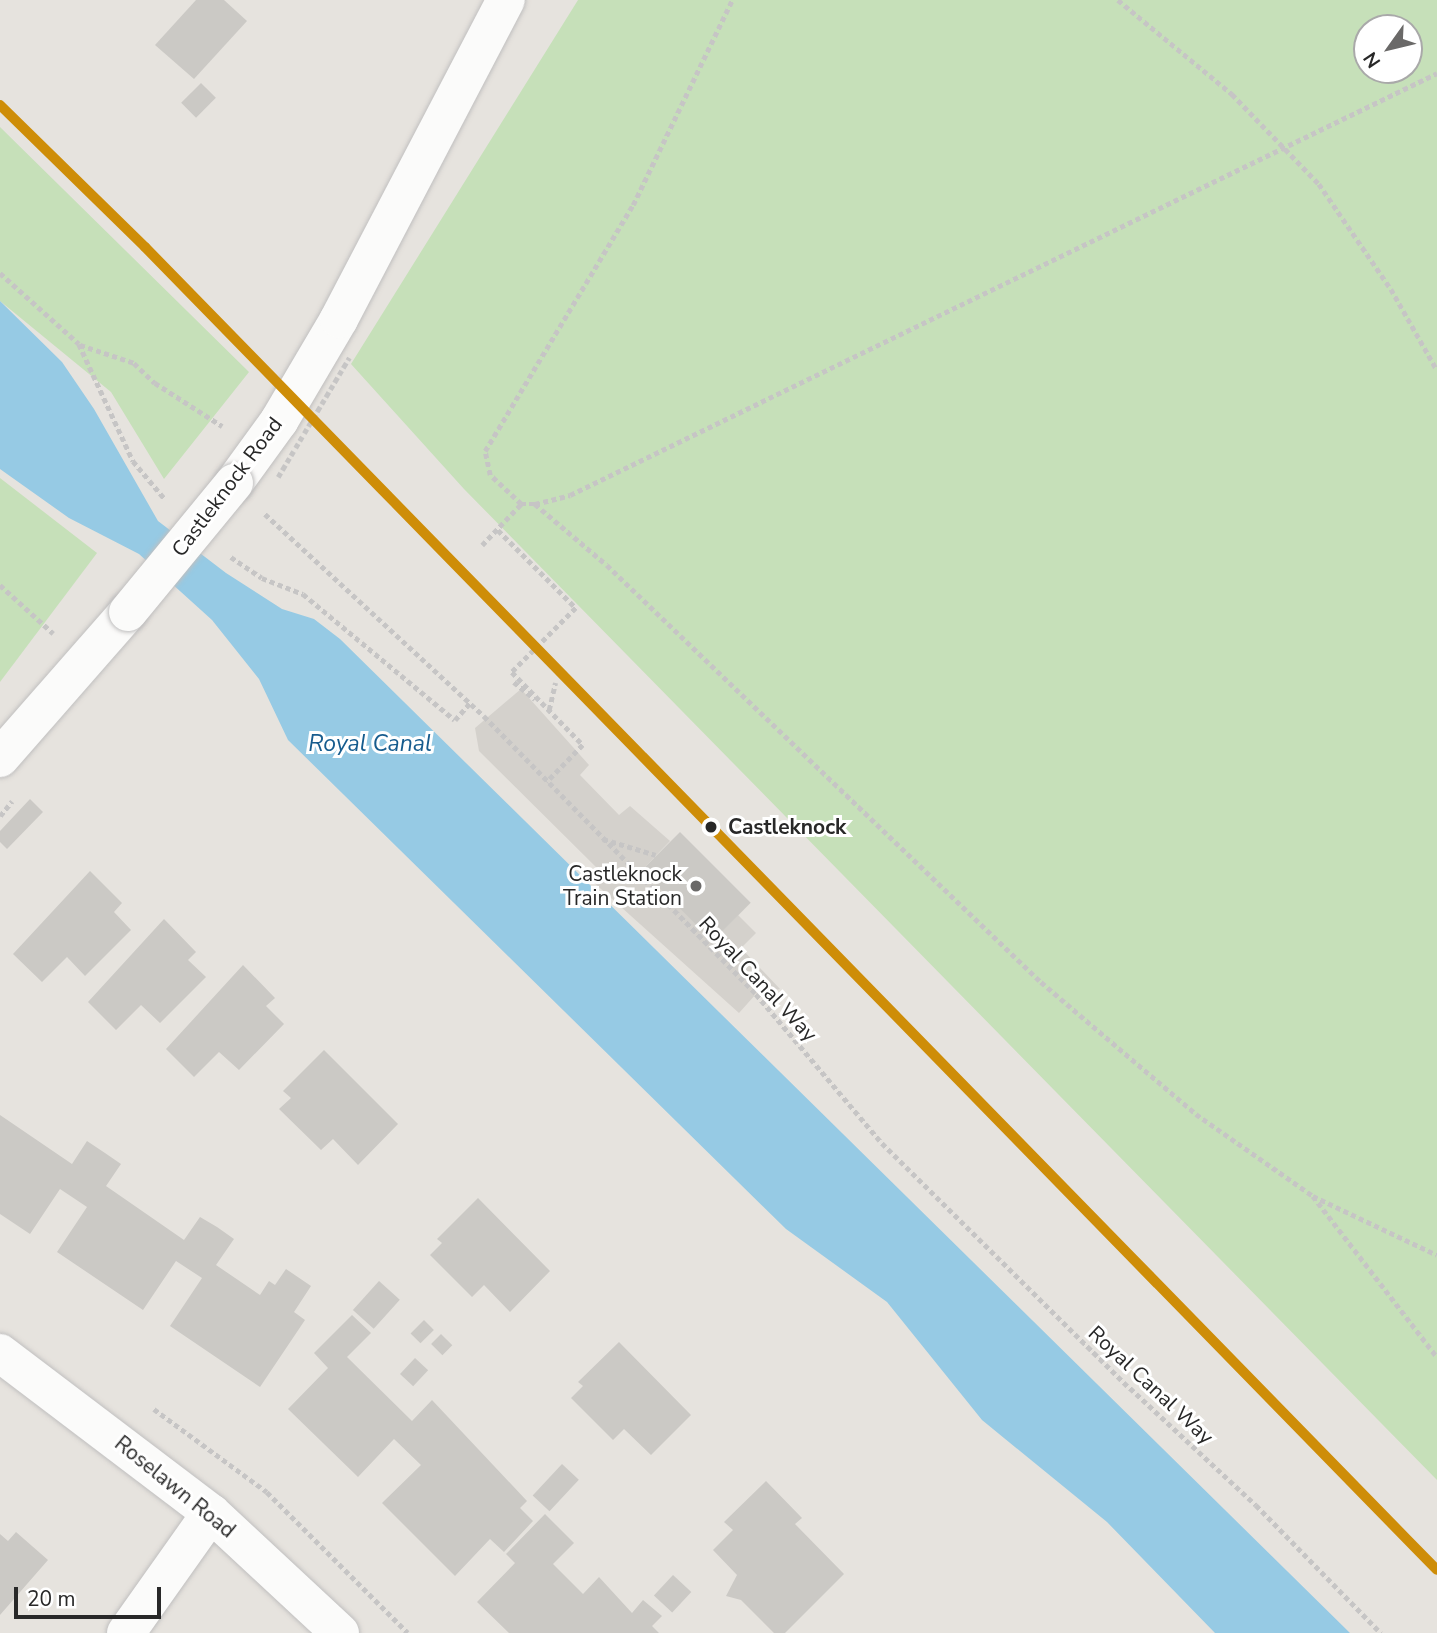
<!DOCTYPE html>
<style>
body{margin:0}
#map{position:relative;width:1437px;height:1633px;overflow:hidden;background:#e6e3de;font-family:"Nunito Sans",sans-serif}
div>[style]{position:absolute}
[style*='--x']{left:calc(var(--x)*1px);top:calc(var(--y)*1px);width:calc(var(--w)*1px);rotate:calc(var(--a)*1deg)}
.green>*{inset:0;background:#c6e0b9}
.plaza>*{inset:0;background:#d4d1cc}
.water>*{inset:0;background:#96cae4}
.building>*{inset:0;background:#cbc9c5;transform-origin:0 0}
.path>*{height:4.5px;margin-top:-2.25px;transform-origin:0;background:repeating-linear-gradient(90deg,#c6c5c5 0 5px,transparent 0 8.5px)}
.roads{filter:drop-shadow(0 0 2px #c0bfbf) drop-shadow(0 0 2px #c0bfbf)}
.street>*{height:38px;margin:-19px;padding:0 19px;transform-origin:19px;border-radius:19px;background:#fbfbfa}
.secondary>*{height:38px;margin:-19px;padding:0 19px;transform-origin:19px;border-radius:19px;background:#fbfbfa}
.path-bridge>*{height:4.5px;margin-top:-2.25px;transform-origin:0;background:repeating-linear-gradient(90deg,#c6c5c5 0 5px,transparent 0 8.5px)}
.bridges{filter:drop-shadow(0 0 2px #c0bfbf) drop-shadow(0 0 2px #c0bfbf)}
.secondary-bridge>*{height:38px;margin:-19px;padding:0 19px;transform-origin:19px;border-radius:19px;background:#fbfbfa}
.rail-1>*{height:10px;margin:-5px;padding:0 5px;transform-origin:5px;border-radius:5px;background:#ce8d08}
.dots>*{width:19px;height:19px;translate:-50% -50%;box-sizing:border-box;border:4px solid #fff;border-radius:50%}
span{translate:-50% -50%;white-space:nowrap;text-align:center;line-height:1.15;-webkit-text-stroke:6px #fff;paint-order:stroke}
.street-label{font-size:21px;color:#282828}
.stop-label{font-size:21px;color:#282828;font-weight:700}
.left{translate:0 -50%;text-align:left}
.poi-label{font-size:21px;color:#282828}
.right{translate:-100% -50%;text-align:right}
.water-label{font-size:23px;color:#165c8e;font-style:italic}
.north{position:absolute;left:1353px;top:14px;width:70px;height:70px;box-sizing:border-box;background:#fff;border:2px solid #a9a9a9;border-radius:50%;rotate:236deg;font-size:19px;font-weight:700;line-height:28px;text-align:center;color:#282828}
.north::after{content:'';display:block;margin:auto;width:24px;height:32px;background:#6a6968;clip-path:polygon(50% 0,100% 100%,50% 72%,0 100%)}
.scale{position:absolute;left:14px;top:1587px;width:147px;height:32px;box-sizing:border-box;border:4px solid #282828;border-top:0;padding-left:9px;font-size:21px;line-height:24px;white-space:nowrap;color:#282828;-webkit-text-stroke:5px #fff;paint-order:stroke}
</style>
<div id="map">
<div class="green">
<div style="clip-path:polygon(evenodd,578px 0,1437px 0,1437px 1480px,464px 489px,351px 364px,578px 0,1367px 28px,1409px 28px,1409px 70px,1367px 70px,1367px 28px)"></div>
<div style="clip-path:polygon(0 127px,249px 372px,164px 479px,111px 392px,0 301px)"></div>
<div style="clip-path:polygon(0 478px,97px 553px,0 682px)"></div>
</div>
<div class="plaza">
<div style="clip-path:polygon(521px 689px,589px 765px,580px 775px,619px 815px,630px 806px,670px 841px,642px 870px,713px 940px,738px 915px,756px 933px,741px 948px,780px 989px,756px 994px,739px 1013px,591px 880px,600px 871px,479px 751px,475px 728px)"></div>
</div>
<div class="water">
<div style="clip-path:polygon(0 301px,62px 362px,94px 409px,158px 521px,226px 573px,282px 609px,314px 619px,340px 639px,1350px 1633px,1215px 1633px,1107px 1522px,982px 1420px,887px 1302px,786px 1229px,288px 740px,259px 679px,212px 620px,139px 554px,69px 518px,0 469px)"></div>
</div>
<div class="building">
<div style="clip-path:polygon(196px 0,224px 0,247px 21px,194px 79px,155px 45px)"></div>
<div style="left:201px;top:83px;width:21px;height:28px;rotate:45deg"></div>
<div style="clip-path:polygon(30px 799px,43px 812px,7px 849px,0 842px,0 831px)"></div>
<div style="left:680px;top:832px;width:100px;height:54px;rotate:45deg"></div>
<div style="clip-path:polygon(90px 871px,122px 903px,114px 912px,131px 930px,85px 976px,67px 957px,42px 982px,13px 954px)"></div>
<div style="clip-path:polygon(164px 919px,196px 952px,188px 960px,206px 977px,160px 1023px,141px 1005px,116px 1030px,88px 1002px)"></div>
<div style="clip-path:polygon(243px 965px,275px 998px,266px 1006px,284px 1024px,239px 1070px,219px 1052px,194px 1077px,166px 1049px)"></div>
<div style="clip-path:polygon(324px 1050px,398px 1124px,358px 1165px,333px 1139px,321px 1150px,279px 1109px,291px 1098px,283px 1091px)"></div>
<div style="clip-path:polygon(0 1115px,72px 1164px,87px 1141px,105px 1153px,121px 1164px,106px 1186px,184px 1240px,200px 1217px,217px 1227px,234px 1239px,216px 1265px,260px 1295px,269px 1281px,275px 1285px,286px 1269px,311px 1286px,294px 1312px,305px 1320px,260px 1387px,170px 1326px,202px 1278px,176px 1261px,143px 1310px,57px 1252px,87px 1207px,60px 1189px,30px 1234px,0 1214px)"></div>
<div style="clip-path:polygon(478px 1198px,550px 1271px,510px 1312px,484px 1285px,472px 1297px,430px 1255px,442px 1243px,437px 1239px)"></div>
<div style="left:379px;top:1281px;width:28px;height:39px;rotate:42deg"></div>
<div style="clip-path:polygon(352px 1315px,371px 1333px,347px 1357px,412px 1421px,432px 1400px,527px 1501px,520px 1508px,533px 1521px,504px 1552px,490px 1539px,455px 1576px,382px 1503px,421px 1465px,394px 1439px,358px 1477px,288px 1409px,328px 1368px,314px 1353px)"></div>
<div style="left:424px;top:1320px;width:14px;height:19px;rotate:45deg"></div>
<div style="left:441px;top:1334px;width:16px;height:14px;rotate:45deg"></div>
<div style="clip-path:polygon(619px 1342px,691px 1415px,651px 1455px,624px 1429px,613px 1440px,571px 1398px,583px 1386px,578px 1382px)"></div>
<div style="left:415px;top:1358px;width:18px;height:22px;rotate:43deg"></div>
<div style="left:562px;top:1464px;width:23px;height:43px;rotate:43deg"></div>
<div style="clip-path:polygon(766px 1481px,802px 1518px,795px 1524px,844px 1574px,785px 1633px,774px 1633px,741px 1600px,726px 1596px,737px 1575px,713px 1550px,733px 1530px,724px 1522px)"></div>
<div style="clip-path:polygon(545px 1514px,574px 1543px,553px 1564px,583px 1594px,599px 1577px,632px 1613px,643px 1600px,662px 1616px,652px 1626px,659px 1633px,509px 1633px,477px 1602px,515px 1563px,506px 1554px)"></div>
<div style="clip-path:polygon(16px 1532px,48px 1560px,0 1615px,0 1534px,8px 1541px)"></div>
<div style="left:673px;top:1575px;width:25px;height:28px;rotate:43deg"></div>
</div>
<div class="path">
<div style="--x:1118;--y:0;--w:148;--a:39.5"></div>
<div style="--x:1232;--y:94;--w:125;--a:46"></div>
<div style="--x:1319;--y:184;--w:127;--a:55.6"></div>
<div style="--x:1391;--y:289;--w:93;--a:60.4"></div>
<div style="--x:0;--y:273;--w:106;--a:41.9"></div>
<div style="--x:79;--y:344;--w:129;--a:65.2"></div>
<div style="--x:133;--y:461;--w:48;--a:50"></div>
<div style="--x:80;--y:345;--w:57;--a:18.4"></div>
<div style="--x:134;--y:363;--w:29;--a:44"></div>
<div style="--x:155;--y:383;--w:80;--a:32.7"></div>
<div style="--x:521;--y:504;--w:14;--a:0"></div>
<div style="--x:535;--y:504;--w:94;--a:40.3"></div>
<div style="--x:607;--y:565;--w:602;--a:43.86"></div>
<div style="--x:1041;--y:982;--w:204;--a:40.4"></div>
<div style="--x:1196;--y:1114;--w:143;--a:35"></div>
<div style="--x:1313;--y:1196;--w:137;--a:25.4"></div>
<div style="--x:535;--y:504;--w:36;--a:-14"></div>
<div style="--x:570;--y:495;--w:964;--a:-25.95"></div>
<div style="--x:265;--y:514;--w:298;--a:42.7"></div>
<div style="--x:484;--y:716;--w:389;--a:45.6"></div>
<div style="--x:756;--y:994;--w:195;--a:49.8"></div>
<div style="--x:882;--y:1143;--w:349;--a:44.7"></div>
<div style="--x:1130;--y:1388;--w:172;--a:42.9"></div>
<div style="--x:1256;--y:1505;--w:179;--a:45.7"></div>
<div style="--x:498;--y:530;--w:110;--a:45"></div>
<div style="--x:576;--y:608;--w:91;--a:135"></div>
<div style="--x:512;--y:672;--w:102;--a:45.8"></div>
<div style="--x:583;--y:745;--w:52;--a:134.2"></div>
<div style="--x:482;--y:545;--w:57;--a:-46.4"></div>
<div style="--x:521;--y:504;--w:42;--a:-136.9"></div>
<div style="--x:490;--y:475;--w:25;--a:-102"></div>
<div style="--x:485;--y:451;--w:287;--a:-59"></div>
<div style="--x:633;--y:205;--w:228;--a:-64.2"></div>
<div style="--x:231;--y:557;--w:37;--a:34"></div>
<div style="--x:262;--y:578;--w:44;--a:21.3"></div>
<div style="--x:303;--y:594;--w:197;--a:39.7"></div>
<div style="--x:455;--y:720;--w:23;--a:-49"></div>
<div style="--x:0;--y:585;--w:72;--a:42.2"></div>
<div style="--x:514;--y:682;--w:27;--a:39"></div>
<div style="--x:549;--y:710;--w:28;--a:-77"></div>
<div style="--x:0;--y:816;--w:19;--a:-51"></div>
<div style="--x:603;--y:839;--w:55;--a:16.8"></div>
<div style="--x:1313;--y:1196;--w:203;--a:52.4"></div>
<div style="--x:154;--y:1409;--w:140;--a:36.3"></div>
<div style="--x:267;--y:1492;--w:199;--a:45"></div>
</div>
<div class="roads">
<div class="street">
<div style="--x:0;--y:1353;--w:265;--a:37.2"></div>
<div style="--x:211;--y:1513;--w:176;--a:42.9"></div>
<div style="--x:126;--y:1633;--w:147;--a:-54.7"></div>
</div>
<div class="secondary">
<div style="--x:234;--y:483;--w:77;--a:-54"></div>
<div style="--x:279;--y:421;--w:118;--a:-59.5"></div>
<div style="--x:339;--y:319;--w:360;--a:-62.4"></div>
<div style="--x:0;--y:758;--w:194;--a:-48.8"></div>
</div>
</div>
<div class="path-bridge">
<div style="--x:278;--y:477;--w:139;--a:-59.2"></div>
</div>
<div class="bridges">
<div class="secondary-bridge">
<div style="--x:128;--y:612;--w:167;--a:-50.6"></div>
</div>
</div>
<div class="rail-1">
<div style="--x:0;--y:105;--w:203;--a:44.4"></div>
<div style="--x:145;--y:247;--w:1849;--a:45.68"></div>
</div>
<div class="dots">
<div style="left:711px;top:827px;background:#282828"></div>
<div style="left:696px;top:886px;background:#6a6968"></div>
</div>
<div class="street-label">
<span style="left:227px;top:487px;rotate:-53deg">Castleknock Road</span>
<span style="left:758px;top:979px;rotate:47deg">Royal Canal Way</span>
<span style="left:1151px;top:1385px;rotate:43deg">Royal Canal Way</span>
<span style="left:175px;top:1487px;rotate:39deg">Roselawn Road</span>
</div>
<div class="stop-label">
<span class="left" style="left:728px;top:827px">Castleknock</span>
</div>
<div class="poi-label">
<span class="right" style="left:682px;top:886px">Castleknock<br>Train Station</span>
</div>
<div class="water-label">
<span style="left:370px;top:744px">Royal Canal</span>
</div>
<div class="north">N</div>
<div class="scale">20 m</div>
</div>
